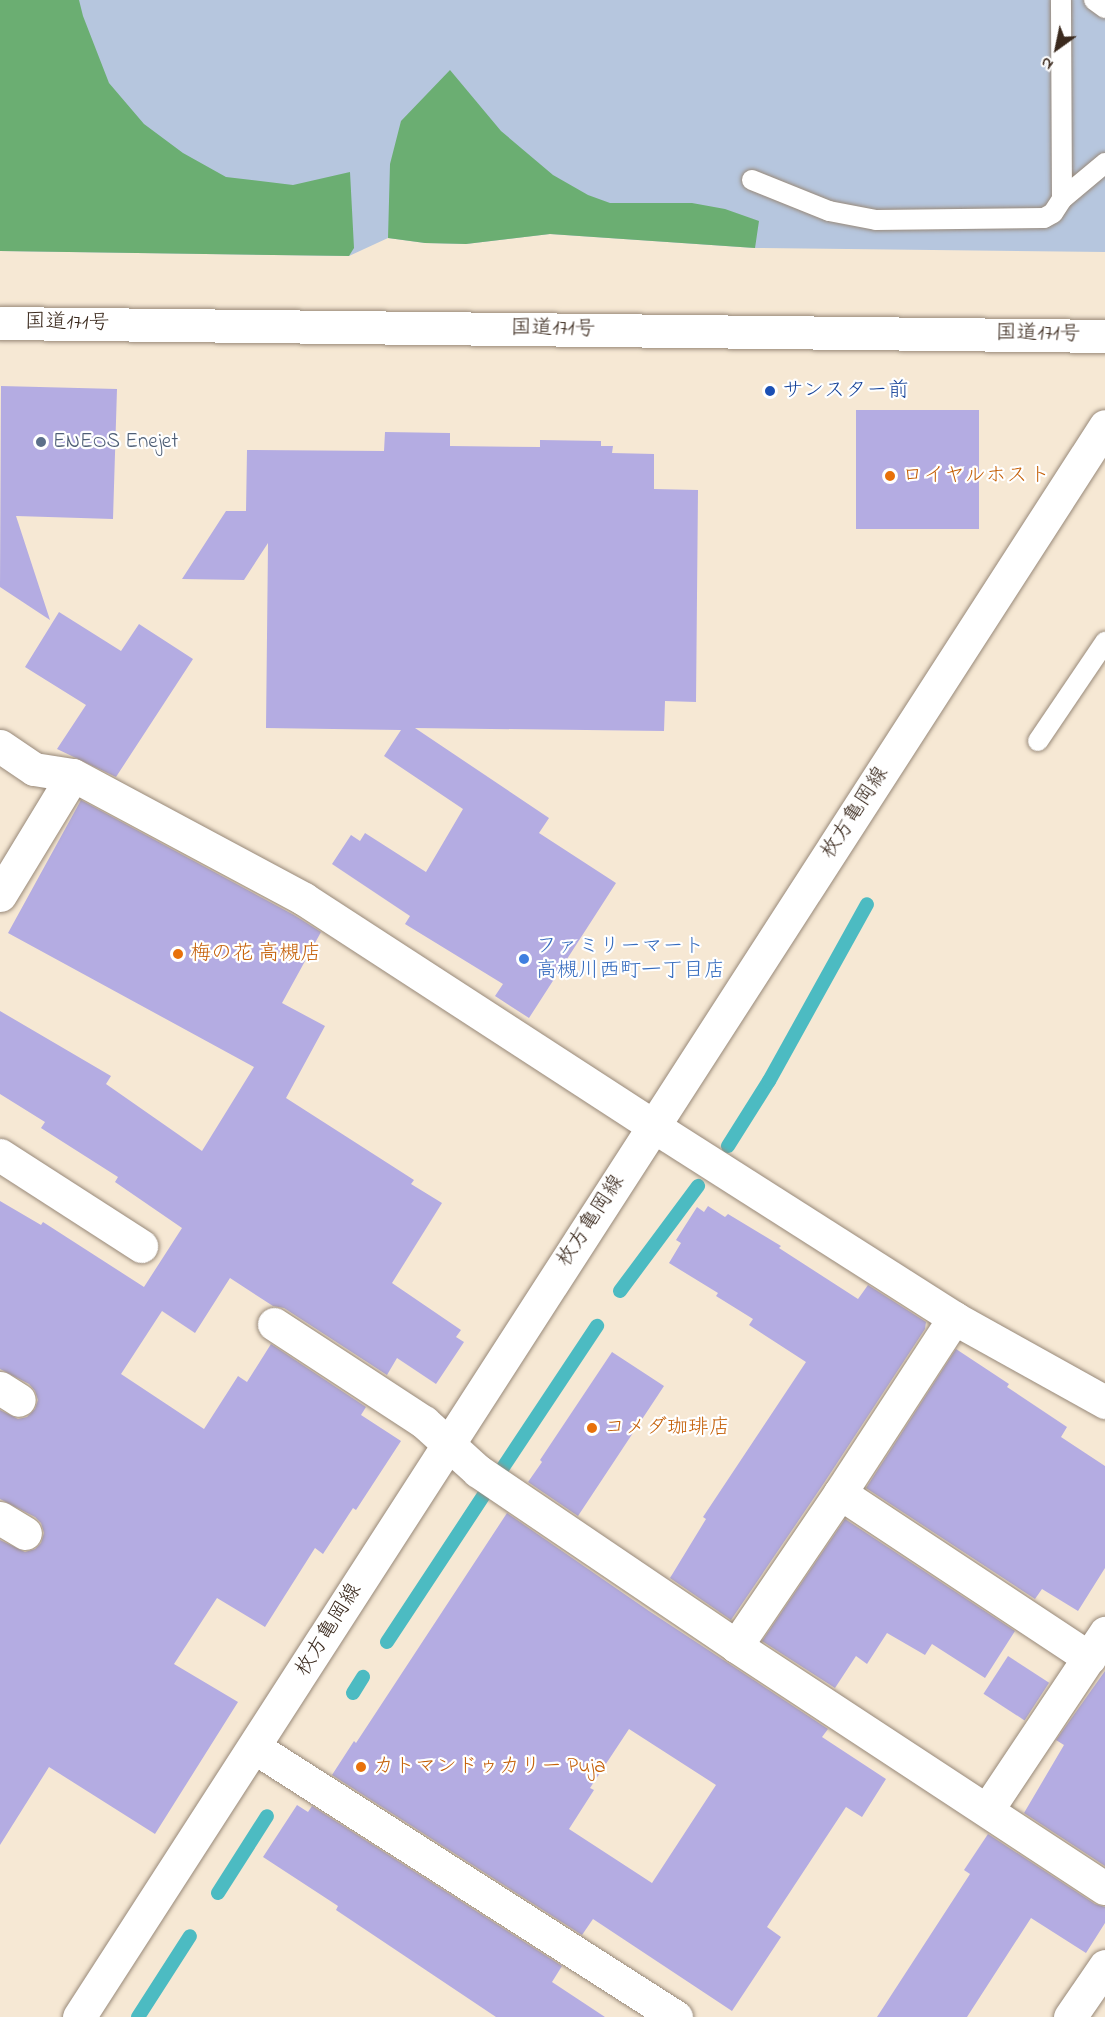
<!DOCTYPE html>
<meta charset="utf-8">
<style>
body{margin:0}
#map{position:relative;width:1105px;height:2017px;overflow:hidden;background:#f6e8d4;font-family:"Indie Flower","Klee One",sans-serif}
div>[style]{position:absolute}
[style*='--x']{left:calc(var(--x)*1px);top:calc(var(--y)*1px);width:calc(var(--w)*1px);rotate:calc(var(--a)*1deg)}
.industrial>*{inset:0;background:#b6c6de}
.forest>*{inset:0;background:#6bae72}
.stream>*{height:14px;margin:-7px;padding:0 7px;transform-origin:7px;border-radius:7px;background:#4cbbc2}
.building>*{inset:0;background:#b4ace2;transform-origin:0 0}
.roads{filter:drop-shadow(0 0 2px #988979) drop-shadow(0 0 2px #988979)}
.service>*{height:20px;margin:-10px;padding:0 10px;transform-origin:10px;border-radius:10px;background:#fff}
.minor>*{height:33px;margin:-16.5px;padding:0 16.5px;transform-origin:16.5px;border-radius:16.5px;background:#fff}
.primary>*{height:33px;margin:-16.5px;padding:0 16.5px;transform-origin:16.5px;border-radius:16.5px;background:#fff}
.trunk>*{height:33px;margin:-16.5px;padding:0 16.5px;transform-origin:16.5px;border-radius:16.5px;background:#fff}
.dots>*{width:16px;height:16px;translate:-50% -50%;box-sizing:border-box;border:3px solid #fff;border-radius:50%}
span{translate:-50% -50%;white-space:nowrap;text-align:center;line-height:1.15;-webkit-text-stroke:4.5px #fff;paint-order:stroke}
.street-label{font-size:21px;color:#3b2a1e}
.transit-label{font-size:21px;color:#164399}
.left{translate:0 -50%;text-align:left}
.service-label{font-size:21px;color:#4e5e75}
.food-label{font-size:21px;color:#c56008}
.shop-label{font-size:21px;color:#366cbe}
.north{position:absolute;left:1027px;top:18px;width:60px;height:60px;-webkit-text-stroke:4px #fff;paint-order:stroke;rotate:213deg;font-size:16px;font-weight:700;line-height:24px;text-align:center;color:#3b2a1e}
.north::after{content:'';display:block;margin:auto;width:21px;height:27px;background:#3b2a1e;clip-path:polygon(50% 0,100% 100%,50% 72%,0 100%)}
</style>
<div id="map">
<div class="industrial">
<div style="clip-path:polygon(0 0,1105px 0,1105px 252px,755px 248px,550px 234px,466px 244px,425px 243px,388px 238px,349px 256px,0 251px)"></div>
</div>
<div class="forest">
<div style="clip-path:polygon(0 0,79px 0,83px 16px,109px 83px,144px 124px,183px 153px,226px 177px,293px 185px,350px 172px,354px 248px,349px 256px,0 251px)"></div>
<div style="clip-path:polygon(450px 70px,501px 131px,553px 175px,588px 195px,610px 203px,692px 203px,725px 209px,759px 221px,755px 248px,550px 234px,466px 244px,425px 243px,388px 238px,390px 164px,401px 121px)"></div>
</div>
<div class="stream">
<div style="--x:728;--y:1146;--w:77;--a:-57.8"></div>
<div style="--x:769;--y:1081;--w:202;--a:-61"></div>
<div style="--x:620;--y:1291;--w:131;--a:-53.4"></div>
<div style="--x:502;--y:1469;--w:172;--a:-56.4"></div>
<div style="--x:387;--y:1642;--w:180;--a:-56.6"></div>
<div style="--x:353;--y:1693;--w:19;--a:-58"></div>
<div style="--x:218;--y:1893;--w:91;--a:-57.5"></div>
<div style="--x:138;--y:2017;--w:96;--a:-57.3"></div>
</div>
<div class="building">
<div style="clip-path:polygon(1px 386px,117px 389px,113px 519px,16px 516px,50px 620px,0 587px)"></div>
<div style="left:856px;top:410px;width:123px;height:119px"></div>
<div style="clip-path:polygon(385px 432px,450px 433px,450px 446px,540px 447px,540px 440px,601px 441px,601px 446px,613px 446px,612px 453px,654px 454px,654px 489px,698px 490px,696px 702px,665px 701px,664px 731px,415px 728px,549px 818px,539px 833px,616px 883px,529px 1018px,495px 996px,503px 984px,405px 924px,410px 916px,332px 864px,351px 835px,360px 841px,365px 833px,426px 872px,463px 809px,384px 756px,401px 730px,266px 728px,268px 543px,244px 580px,182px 579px,226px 511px,246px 511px,247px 450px,384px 451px)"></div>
<div style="clip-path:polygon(59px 612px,121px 651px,139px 624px,193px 659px,116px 777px,57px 749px,86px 705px,25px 667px)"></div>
<div style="clip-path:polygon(81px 800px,294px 915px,321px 932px,282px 1003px,325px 1026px,286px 1098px,414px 1180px,411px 1184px,442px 1203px,392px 1283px,461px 1330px,456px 1337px,464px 1342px,436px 1384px,397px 1358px,387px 1375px,284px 1308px,273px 1306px,230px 1278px,195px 1333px,162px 1311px,121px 1374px,204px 1429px,238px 1376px,247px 1382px,271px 1344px,366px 1407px,361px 1415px,401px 1441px,356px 1510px,353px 1508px,323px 1554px,315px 1548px,265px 1627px,217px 1598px,174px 1664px,238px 1702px,155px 1834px,49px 1767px,0 1845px,0 1540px,25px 1552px,35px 1549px,41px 1543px,44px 1533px,41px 1523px,35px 1517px,0 1499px,0 1410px,18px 1419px,27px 1417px,35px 1409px,38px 1400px,35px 1391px,29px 1384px,0 1369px,0 1201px,41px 1225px,43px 1222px,144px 1287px,182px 1228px,115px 1182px,118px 1177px,41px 1128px,45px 1122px,0 1094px,0 1011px,111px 1076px,106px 1084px,202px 1151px,254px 1067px,8px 933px)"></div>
<div style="clip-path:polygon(708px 1206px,725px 1217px,728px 1214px,781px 1246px,779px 1248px,858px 1299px,868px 1285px,926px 1322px,925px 1329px,824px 1483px,731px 1620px,670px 1578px,706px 1519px,703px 1517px,806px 1362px,749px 1325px,753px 1319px,716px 1296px,718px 1293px,669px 1263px,681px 1243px,676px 1240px,697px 1207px,704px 1212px)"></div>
<div style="clip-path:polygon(956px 1349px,1009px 1384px,1007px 1387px,1067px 1427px,1061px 1437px,1105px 1466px,1105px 1568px,1078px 1611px,1042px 1589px,1035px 1599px,866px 1488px)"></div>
<div style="clip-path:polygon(612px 1352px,664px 1386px,578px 1516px,528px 1482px,542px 1462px,540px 1460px)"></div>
<div style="clip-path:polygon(evenodd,507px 1513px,649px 1611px,828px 1729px,822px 1737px,886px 1779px,862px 1817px,846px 1807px,767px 1927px,781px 1937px,732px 2011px,593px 1919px,582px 1935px,332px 1775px,354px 1741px,356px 1743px,507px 1513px,629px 1729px,716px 1785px,652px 1883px,569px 1829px,594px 1790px,590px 1788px,629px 1729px)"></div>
<div style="clip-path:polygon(845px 1519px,1015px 1631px,985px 1678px,932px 1644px,925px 1655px,887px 1633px,867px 1664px,856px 1656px,835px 1688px,762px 1641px)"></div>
<div style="left:1008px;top:1656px;width:49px;height:45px;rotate:33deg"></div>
<div style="clip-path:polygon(1105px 1671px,1105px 1866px,1024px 1813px,1064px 1745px,1056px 1740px)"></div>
<div style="clip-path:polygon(297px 1805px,308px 1812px,312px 1806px,562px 1966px,552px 1982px,605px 2017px,496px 2017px,336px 1910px,338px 1906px,263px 1857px)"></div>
<div style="clip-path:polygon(988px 1834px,1095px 1904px,1105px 1907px,1105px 1923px,1086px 1953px,1031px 1918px,967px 2017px,877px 2017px,970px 1874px,964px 1870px)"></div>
</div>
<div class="roads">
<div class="service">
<div style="--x:1094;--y:0;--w:14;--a:36"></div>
<div style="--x:752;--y:180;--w:83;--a:21.9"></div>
<div style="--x:829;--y:211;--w:48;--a:10.8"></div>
<div style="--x:876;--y:220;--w:168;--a:-0.7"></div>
<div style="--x:1044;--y:218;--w:10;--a:-29"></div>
<div style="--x:1053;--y:213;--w:17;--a:-57"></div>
<div style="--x:1062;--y:199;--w:199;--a:-90.3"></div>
<div style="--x:1062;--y:199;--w:56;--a:-39.9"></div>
<div style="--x:1038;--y:741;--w:120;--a:-55.9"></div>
</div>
<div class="minor">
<div style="--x:0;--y:746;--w:41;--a:34.1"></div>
<div style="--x:34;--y:769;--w:39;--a:9"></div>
<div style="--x:73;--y:775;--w:262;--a:28.2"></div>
<div style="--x:304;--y:899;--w:416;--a:33"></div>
<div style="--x:653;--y:1126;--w:357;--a:32.5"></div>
<div style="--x:954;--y:1318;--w:173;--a:29.1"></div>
<div style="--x:0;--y:895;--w:140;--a:-58.7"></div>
<div style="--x:0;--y:1155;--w:168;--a:32.8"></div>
<div style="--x:274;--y:1324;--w:179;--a:33.2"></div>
<div style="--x:424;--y:1422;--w:73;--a:42.2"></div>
<div style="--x:478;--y:1471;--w:312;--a:34.1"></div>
<div style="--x:736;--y:1646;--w:441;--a:33.3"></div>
<div style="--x:0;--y:1388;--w:22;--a:32"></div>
<div style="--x:840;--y:1493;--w:299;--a:33.5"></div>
<div style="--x:0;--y:1518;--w:29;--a:31"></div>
<div style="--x:736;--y:1646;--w:185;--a:-55.8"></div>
<div style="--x:840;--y:1493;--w:209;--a:-56.9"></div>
<div style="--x:254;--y:1747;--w:501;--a:32.61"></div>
<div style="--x:987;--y:1810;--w:213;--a:-56.3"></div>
<div style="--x:1070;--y:2017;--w:62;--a:-55.5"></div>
</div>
<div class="primary">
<div style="--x:79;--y:2017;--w:1893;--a:-57.18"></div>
</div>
<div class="trunk">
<div style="--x:0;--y:323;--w:1105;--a:0.67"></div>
</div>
</div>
<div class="dots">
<div style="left:770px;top:391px;background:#1a4fb4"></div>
<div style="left:41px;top:442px;background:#5c6f8a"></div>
<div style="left:890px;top:476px;background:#e8710a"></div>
<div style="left:178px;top:954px;background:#e8710a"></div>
<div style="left:524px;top:959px;background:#3f7fe0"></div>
<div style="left:592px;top:1428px;background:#e8710a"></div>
<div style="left:361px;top:1767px;background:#e8710a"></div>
</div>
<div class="street-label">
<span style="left:67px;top:323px;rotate:1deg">国道171号</span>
<span style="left:553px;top:329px;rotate:1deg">国道171号</span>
<span style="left:1038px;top:334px;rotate:1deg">国道171号</span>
<span style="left:855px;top:813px;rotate:-57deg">枚方亀岡線</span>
<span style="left:591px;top:1221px;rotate:-57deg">枚方亀岡線</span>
<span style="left:329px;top:1630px;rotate:-58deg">枚方亀岡線</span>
</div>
<div class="transit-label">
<span class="left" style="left:782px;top:391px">サンスター前</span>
</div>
<div class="service-label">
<span class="left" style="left:53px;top:442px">ENEOS Enejet</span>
</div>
<div class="food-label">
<span class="left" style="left:902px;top:476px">ロイヤルホスト</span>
<span class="left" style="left:190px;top:954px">梅の花 高槻店</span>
<span class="left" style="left:604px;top:1428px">コメダ珈琲店</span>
<span class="left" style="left:373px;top:1767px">カトマンドゥカリー Puja</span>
</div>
<div class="shop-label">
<span class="left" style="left:536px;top:959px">ファミリーマート<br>高槻川西町一丁目店</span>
</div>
<div class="north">N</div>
</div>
